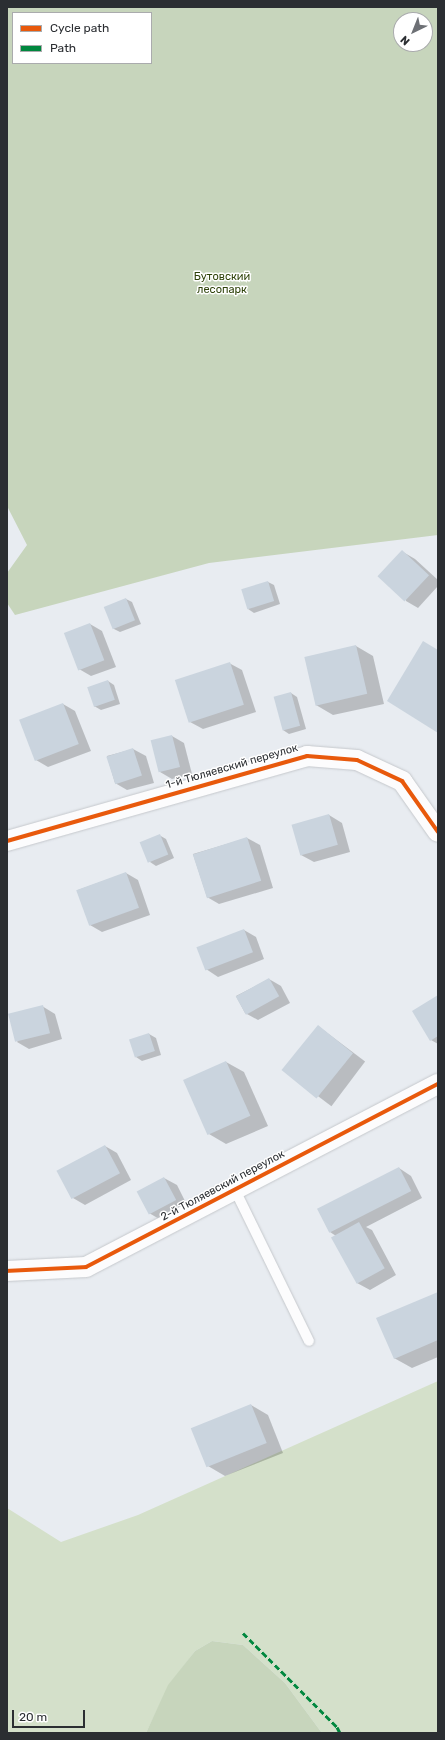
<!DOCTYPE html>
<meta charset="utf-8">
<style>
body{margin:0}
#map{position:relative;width:445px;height:1740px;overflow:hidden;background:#e8ecf1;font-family:Rubik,sans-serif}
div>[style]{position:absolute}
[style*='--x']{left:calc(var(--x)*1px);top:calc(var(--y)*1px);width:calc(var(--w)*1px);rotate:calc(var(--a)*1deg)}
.green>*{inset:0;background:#d4e0ca}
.forest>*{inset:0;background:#c7d5bc}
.shadow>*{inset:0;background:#0003;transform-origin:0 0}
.building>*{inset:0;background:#cad4de;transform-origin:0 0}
.roads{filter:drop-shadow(0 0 1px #c5c8cc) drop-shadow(0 0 1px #c5c8cc)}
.service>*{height:10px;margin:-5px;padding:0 5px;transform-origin:5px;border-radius:5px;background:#fcfcfd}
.minor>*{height:20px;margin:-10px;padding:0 10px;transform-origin:10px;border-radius:10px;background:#fcfcfd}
.quiet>*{height:3px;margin-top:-1.5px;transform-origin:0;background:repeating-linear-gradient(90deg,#00873e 0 6px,transparent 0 9px)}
.cycleway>*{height:4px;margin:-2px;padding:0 2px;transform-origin:2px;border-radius:2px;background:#e8590c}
span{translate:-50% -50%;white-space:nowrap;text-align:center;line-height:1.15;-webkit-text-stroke:3px #fff;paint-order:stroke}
.park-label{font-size:11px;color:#2e4209}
.street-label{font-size:11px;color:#2b2e32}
.frame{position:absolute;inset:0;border:8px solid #2b2e32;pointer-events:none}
.legend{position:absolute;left:12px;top:12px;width:140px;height:52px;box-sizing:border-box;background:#fff;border:1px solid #aaabad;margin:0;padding:5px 7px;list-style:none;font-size:12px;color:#2b2e32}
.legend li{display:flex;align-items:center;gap:8px;height:20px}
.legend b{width:20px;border:1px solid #aaabad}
.north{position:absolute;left:393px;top:12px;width:40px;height:40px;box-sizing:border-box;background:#fff;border:1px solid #aaabad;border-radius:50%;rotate:223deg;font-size:11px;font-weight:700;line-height:16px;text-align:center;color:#2b2e32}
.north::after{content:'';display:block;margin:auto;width:14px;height:18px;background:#6d7075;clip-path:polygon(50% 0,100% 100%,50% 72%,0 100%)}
.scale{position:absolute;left:12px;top:1710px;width:73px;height:18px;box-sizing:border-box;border:2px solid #2b2e32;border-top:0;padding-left:5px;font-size:12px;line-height:14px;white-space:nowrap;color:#2b2e32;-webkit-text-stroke:3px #fff;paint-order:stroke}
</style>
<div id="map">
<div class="green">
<div style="clip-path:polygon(438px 1381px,438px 1733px,322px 1733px,285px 1683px,243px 1645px,212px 1641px,195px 1651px,169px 1685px,146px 1733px,7px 1733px,7px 1508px,61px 1542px,138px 1515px)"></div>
</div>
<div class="forest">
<div style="clip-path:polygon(evenodd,7px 7px,438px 7px,438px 535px,209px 563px,15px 615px,7px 603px,7px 573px,27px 545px,7px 506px,7px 7px,13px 13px,151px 13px,151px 63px,13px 63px,13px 13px,7px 7px,401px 20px,425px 20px,425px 44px,401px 44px,401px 20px)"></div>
<div style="clip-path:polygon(212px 1641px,243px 1645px,285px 1683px,322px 1733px,146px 1733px,168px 1685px,195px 1651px)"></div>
</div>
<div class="shadow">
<div style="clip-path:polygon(403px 552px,415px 559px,438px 580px,438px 586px,418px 608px,406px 601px)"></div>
<div style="clip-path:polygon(268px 582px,274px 585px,280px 604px,254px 613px,248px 609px)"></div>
<div style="clip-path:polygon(126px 599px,132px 602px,141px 624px,120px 632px,114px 629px,105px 608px)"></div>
<div style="clip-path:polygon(90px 624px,102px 631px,116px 667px,91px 676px,79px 669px)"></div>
<div style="clip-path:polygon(356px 646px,373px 656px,384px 704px,333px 715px,316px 705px)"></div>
<div style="clip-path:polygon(229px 663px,242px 670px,256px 712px,203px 729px,190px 722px)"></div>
<div style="clip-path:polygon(108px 681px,114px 685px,120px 704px,101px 710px,94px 706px)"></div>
<div style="clip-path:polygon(291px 693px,297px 697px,306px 729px,289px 734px,283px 730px)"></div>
<div style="clip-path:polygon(63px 704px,75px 711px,91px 751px,48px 767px,36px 760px)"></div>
<div style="clip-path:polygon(172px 736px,184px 743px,192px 774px,172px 779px,160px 772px)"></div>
<div style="clip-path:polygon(133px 749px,146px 756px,154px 783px,127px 790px,115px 783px,107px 756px)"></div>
<div style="clip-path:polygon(329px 815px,342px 823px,350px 852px,314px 862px,301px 855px)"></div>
<div style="clip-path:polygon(159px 835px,166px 839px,174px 858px,156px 866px,150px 862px)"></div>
<div style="clip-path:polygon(247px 838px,260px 845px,273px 888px,219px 904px,207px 897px,193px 854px)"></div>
<div style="clip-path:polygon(126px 873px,138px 880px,150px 915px,102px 932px,90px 925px,78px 890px)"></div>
<div style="clip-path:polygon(244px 930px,256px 937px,264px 959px,218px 977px,206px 969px)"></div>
<div style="clip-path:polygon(269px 979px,281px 986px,290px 1003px,258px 1020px,245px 1013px,236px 996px)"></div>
<div style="clip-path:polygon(438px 996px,438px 1044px,431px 1040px)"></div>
<div style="clip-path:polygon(42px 1006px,55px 1014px,62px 1039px,29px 1049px,17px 1042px)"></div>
<div style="left:318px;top:1026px;width:59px;height:56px;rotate:37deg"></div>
<div style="clip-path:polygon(149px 1034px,156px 1038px,161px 1055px,142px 1061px,136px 1057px)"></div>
<div style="clip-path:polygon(226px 1062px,244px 1072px,268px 1126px,226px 1144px,209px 1134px)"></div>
<div style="clip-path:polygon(105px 1146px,117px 1153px,131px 1180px,85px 1205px,73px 1198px,58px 1172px)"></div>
<div style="clip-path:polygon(399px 1168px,411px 1176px,422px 1198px,366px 1227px,372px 1230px,396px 1275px,370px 1290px,357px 1283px,336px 1236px,330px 1232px)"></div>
<div style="clip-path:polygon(164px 1178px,177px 1185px,188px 1207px,161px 1220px,149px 1213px)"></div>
<div style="clip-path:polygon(438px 1294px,438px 1357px,412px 1368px,394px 1358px)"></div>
<div style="clip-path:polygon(251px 1405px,268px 1415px,283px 1453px,225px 1476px,208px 1466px)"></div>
</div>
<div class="building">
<div style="left:402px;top:550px;width:37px;height:36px;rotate:43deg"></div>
<div style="left:268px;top:581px;width:21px;height:28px;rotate:73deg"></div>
<div style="left:126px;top:598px;width:24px;height:24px;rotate:68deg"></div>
<div style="left:90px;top:623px;width:40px;height:28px;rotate:69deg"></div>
<div style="clip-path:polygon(423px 641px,438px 650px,438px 733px,387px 701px)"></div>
<div style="left:356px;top:645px;width:50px;height:53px;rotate:77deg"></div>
<div style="left:230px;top:662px;width:45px;height:58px;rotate:72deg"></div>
<div style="left:108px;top:680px;width:21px;height:22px;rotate:71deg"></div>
<div style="left:291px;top:692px;width:35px;height:18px;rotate:75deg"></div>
<div style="left:63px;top:703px;width:44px;height:47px;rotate:69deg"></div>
<div style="left:172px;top:735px;width:33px;height:22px;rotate:76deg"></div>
<div style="left:133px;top:748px;width:29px;height:28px;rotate:72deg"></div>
<div style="left:329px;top:814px;width:32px;height:39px;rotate:74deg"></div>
<div style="left:160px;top:834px;width:22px;height:22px;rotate:68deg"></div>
<div style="left:247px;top:837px;width:46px;height:57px;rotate:72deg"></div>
<div style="left:126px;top:872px;width:38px;height:53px;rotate:70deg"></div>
<div style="left:244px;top:929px;width:25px;height:51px;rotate:69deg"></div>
<div style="left:269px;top:978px;width:21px;height:38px;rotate:61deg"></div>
<div style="clip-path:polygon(438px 995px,438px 1036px,430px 1041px,412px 1011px)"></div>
<div style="left:43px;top:1005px;width:29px;height:36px;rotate:76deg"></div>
<div style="left:318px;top:1025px;width:45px;height:58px;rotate:39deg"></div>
<div style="left:149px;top:1033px;width:19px;height:21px;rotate:72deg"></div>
<div style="left:226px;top:1061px;width:60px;height:47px;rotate:66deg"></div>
<div style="left:105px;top:1145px;width:32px;height:55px;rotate:62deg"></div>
<div style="left:399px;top:1167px;width:27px;height:92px;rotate:63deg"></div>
<div style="left:164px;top:1177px;width:26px;height:31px;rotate:62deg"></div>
<div style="left:359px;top:1222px;width:53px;height:32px;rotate:61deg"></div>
<div style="clip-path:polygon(438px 1292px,438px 1340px,394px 1359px,376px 1318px)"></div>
<div style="left:251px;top:1404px;width:42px;height:65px;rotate:68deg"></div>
</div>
<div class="roads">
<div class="service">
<div style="--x:235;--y:1190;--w:168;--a:63.9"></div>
</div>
<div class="minor">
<div style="--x:7;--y:841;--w:312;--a:-15.8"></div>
<div style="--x:307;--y:756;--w:50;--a:4.6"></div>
<div style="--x:357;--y:760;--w:50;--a:25"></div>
<div style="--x:402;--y:781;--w:62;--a:54.8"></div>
<div style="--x:7;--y:1271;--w:79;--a:-2.9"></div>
<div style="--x:86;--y:1267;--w:397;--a:-27.5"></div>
</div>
</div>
<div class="quiet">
<div style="--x:243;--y:1633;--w:133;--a:45"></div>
<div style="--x:337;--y:1727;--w:7;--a:63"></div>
</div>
<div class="cycleway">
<div style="--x:7;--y:841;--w:312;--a:-15.8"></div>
<div style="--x:307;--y:756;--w:50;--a:4.6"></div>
<div style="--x:357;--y:760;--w:50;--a:25"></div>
<div style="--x:402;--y:781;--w:62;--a:54.8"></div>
<div style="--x:7;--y:1271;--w:79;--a:-2.9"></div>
<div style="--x:86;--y:1267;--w:397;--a:-27.5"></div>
</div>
<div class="park-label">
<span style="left:222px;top:284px">Бутовский<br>лесопарк</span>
</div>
<div class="street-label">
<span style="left:232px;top:767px;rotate:-16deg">1-й Тюляевский переулок</span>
<span style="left:223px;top:1186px;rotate:-28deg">2-й Тюляевский переулок</span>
</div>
<div class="frame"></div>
<ul class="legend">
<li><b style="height:5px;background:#e8590c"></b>Cycle path</li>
<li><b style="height:5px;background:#00873e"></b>Path</li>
</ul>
<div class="north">N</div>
<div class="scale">20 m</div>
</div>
